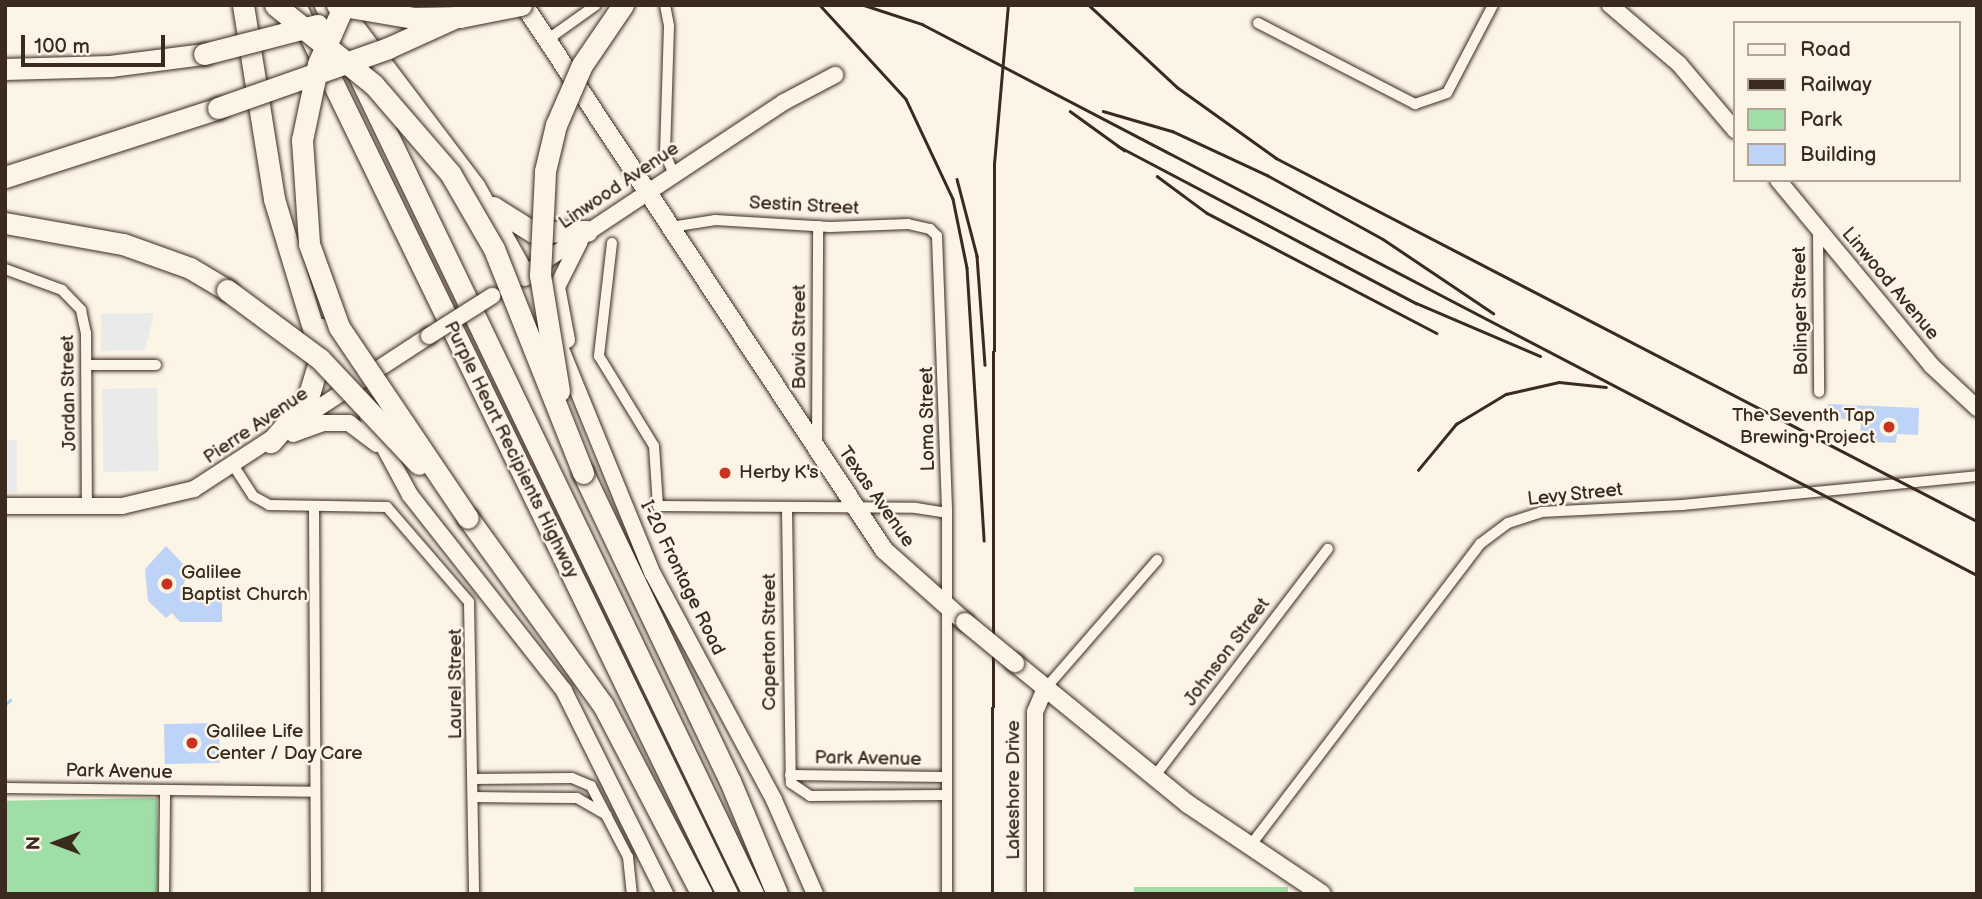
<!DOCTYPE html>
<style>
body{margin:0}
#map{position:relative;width:1982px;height:899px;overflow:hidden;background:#fcf5e5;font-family:"Balsamiq Sans",sans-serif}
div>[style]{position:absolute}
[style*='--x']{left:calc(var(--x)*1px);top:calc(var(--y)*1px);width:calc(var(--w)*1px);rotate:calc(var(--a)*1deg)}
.built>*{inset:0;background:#e9ebeb;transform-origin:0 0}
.green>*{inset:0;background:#9fdea7;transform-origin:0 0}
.stream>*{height:2.5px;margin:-1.25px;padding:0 1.25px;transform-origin:1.25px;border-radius:1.25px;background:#9dd5fc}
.building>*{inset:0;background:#bed3f8;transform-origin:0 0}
.roads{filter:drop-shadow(0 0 2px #3b2a1e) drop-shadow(0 0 2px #3b2a1e)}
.minor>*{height:10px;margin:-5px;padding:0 5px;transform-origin:5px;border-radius:5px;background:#fcf5e5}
.secondary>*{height:16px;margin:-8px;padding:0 8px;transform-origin:8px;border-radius:8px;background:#fcf5e5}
.primary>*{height:18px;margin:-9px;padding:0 9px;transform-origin:9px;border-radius:9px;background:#fcf5e5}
.motorway>*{height:21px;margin:-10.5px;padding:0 10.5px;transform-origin:10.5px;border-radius:10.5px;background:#fcf5e5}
.rail>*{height:2.5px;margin:-1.25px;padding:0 1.25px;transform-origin:1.25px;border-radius:1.25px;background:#3b2a1e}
.bridges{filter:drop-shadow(0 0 2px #3b2a1e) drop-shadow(0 0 2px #3b2a1e)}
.secondary-bridge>*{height:16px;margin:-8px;padding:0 8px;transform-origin:8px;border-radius:8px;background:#fcf5e5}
.primary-bridge>*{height:18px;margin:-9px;padding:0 9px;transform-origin:9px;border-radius:9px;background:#fcf5e5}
.motorway-bridge>*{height:21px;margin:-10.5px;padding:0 10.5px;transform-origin:10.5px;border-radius:10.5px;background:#fcf5e5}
.dots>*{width:19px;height:19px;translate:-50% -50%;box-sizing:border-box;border:4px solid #fcf5e5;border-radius:50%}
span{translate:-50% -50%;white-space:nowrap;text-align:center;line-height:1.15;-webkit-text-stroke:5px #fcf5e5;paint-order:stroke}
.street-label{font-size:19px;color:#3b2a1e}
.poi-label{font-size:19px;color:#3b2a1e}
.right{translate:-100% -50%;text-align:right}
.left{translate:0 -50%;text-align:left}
.frame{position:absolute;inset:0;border:7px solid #3b2a1e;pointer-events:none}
.legend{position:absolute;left:1733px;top:21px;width:228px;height:161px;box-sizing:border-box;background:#fcf5e5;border:2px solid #afa495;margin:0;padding:9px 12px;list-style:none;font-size:21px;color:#3b2a1e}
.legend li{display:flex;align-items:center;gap:14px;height:35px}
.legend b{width:35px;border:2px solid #afa495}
.north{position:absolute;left:21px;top:808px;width:70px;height:70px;-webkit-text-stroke:5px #fcf5e5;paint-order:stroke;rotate:270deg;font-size:19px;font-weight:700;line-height:28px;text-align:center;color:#3b2a1e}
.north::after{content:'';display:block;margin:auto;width:24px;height:32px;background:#3b2a1e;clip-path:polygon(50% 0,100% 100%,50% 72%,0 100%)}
.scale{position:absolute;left:21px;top:35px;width:144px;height:32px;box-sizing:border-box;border:4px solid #3b2a1e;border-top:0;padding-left:9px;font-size:21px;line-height:24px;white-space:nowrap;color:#3b2a1e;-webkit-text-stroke:5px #fcf5e5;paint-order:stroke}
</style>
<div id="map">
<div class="built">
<div style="clip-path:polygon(154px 313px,145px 350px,101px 351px,101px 314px)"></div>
<div style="left:157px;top:388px;width:83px;height:55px;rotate:89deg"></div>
<div style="left:5px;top:440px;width:12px;height:52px"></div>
</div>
<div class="green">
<div style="left:157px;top:798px;width:96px;height:152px;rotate:89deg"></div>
<div style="left:1134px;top:887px;width:154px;height:7px"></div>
</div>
<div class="stream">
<div style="--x:5;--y:705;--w:7;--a:-45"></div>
</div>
<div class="building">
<div style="clip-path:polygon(1828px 404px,1919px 408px,1918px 435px,1897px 434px,1896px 443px,1860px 441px,1861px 420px,1827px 418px)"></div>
<div style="clip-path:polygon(166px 546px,188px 569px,184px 584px,191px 591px,222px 592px,222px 622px,180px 622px,172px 613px,166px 618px,148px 601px,145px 569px)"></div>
<div style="left:219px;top:723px;width:40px;height:55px;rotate:89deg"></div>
</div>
<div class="roads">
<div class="minor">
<div style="--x:665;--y:5;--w:21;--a:79"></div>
<div style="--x:669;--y:26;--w:128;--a:91.8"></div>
<div style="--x:665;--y:154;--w:22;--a:66"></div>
<div style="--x:1258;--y:23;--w:177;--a:27.3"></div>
<div style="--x:1415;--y:104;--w:34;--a:-19"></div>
<div style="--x:1447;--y:93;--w:99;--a:-62.4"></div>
<div style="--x:547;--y:40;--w:60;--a:-35.5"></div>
<div style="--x:671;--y:227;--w:45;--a:-9"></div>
<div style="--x:715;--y:220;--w:115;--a:3.5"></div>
<div style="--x:830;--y:227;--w:78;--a:-2.2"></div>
<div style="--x:908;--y:224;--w:23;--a:13"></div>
<div style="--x:930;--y:229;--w:10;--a:45"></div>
<div style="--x:937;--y:236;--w:277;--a:87.9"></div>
<div style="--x:947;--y:513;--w:381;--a:90"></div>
<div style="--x:1818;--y:230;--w:162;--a:89.6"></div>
<div style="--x:612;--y:243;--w:114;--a:96.6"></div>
<div style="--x:599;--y:356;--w:105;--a:58.6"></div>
<div style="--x:654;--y:446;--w:60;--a:86.2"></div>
<div style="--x:658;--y:506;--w:258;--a:0.4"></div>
<div style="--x:916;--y:508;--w:31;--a:9"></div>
<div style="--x:5;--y:269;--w:61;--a:20.2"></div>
<div style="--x:62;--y:290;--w:28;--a:46"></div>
<div style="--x:81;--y:310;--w:24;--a:78"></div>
<div style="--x:86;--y:333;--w:175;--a:89.7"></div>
<div style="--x:87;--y:365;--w:69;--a:0"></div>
<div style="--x:817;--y:444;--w:218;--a:-89.7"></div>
<div style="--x:235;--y:468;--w:33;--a:57"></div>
<div style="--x:253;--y:496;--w:18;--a:29"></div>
<div style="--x:269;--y:505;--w:118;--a:1"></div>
<div style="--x:387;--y:507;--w:125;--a:49.2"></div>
<div style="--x:469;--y:602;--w:292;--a:89"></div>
<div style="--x:314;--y:506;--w:388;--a:89.7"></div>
<div style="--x:787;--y:508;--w:275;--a:89.2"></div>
<div style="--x:791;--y:783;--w:23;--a:34"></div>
<div style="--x:810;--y:796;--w:135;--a:-0.4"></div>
<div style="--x:1045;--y:689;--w:171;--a:-49"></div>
<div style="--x:790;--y:775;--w:155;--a:0.7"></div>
<div style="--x:1154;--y:777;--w:287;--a:-52.7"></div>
<div style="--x:473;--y:779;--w:99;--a:-0.6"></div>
<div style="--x:572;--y:778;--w:21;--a:23"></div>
<div style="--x:591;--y:786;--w:80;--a:62.5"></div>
<div style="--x:628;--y:857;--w:37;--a:84"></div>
<div style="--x:5;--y:788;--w:310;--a:0.7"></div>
<div style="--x:473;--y:797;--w:104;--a:0.6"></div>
<div style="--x:577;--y:798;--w:34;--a:30"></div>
<div style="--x:1250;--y:846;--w:380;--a:-52.7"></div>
<div style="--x:1480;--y:544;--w:35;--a:-37"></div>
<div style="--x:1508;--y:523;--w:35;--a:-18"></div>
<div style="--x:1541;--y:512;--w:141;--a:-2.8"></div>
<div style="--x:1682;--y:505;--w:296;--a:-5.6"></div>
<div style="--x:164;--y:894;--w:104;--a:-89.4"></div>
</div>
<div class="secondary">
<div style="--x:1610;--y:5;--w:91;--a:40.5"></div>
<div style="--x:1679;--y:64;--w:87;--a:49.7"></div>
<div style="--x:1778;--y:180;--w:241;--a:50.4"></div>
<div style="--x:1932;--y:366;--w:62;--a:43"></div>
<div style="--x:534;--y:268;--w:300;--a:-33.6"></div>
<div style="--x:784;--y:102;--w:58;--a:-27.9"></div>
<div style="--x:554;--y:332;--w:261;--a:67.8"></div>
<div style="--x:653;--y:574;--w:256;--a:61.8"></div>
<div style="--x:774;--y:800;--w:103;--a:66.4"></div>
<div style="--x:567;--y:340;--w:54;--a:-100.7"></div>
<div style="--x:557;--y:287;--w:51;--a:-63.4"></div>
<div style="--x:368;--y:417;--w:89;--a:61.7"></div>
<div style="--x:410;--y:495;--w:249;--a:51.8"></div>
<div style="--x:564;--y:691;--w:227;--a:63.5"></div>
<div style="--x:293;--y:434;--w:33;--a:-20"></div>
<div style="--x:324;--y:423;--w:25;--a:0"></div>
<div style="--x:349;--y:423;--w:35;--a:37"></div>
<div style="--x:5;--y:506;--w:117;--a:0"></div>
<div style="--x:122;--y:506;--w:74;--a:-13.3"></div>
<div style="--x:194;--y:489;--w:280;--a:-33.1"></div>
<div style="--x:1035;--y:894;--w:182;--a:-90"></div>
<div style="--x:1035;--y:712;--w:25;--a:-67"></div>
</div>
<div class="primary">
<div style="--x:524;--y:5;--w:653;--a:56.55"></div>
<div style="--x:884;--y:550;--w:108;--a:41.6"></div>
<div style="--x:1015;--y:663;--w:223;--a:39.2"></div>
<div style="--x:1188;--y:804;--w:161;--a:33.9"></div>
</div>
<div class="motorway">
<div style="--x:243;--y:5;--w:196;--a:80.9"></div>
<div style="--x:274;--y:199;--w:163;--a:73.2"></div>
<div style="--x:321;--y:355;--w:48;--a:106.9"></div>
<div style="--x:307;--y:401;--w:55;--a:131.3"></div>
<div style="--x:295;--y:5;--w:988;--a:64.08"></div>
<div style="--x:325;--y:5;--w:987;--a:64.29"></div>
<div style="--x:337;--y:5;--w:227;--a:52.9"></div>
<div style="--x:474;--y:186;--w:102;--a:60.7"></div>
<div style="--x:5;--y:69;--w:105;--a:-1.6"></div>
<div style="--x:110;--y:66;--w:95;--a:-7.3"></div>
<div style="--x:5;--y:177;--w:224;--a:-17.9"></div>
<div style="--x:493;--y:207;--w:47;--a:32"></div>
<div style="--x:533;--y:232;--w:54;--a:-1.1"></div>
<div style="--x:5;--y:223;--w:120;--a:10.1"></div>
<div style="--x:123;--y:244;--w:71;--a:19.7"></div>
<div style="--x:190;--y:268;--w:43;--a:30.7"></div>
<div style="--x:322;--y:329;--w:65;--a:62.7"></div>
<div style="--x:583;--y:473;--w:341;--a:64.5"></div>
<div style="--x:730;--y:781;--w:122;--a:67.4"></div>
<div style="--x:468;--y:518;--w:231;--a:54.2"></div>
<div style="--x:603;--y:705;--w:213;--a:62.4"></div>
</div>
</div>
<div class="rail">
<div style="--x:820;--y:5;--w:127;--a:47.5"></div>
<div style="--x:906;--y:99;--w:110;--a:64.8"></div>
<div style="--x:953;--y:199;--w:70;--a:78.5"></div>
<div style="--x:967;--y:268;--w:273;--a:86.4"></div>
<div style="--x:864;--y:5;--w:61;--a:18.1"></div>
<div style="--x:922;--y:24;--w:1190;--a:27.58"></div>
<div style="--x:1089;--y:5;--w:120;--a:43"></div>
<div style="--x:1177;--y:87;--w:122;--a:35.6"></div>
<div style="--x:1276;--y:158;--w:789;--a:27.38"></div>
<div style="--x:1070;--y:111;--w:67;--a:35.8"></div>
<div style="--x:1103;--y:111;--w:72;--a:16.2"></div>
<div style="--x:1172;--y:131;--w:105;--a:24.9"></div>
<div style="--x:1267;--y:175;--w:132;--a:28.9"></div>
<div style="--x:1383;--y:239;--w:133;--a:33.9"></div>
<div style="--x:1118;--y:146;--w:337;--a:27.8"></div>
<div style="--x:1416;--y:303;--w:135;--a:23.1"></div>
<div style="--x:1157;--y:176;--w:62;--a:36.5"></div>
<div style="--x:1207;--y:213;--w:259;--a:27.6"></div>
<div style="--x:957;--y:179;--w:80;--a:75.4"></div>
<div style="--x:977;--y:256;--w:109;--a:85.8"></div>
<div style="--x:1418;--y:470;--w:60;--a:-50.4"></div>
<div style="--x:1456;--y:424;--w:58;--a:-31"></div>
<div style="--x:1506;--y:394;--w:54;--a:-12.8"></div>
<div style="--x:1559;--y:382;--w:47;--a:6.1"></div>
<div style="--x:992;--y:894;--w:730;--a:-89.84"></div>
<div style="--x:994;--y:164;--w:160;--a:-85"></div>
</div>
<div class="bridges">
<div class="secondary-bridge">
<div style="--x:429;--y:336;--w:75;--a:-32.4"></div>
</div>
<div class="primary-bridge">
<div style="--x:965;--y:622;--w:65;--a:39.4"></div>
</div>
<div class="motorway-bridge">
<div style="--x:275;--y:5;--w:127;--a:38.9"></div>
<div style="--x:374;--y:85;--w:116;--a:49.2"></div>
<div style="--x:450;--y:173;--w:88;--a:59.9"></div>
<div style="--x:494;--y:249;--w:241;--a:68.3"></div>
<div style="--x:337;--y:5;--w:79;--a:9.5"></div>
<div style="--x:415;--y:18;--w:45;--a:-1.3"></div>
<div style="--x:460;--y:17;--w:62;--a:-11.1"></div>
<div style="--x:344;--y:5;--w:64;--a:113.8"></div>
<div style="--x:318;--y:64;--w:78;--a:101.9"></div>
<div style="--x:302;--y:140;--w:104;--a:86.1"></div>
<div style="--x:309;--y:244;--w:88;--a:70.1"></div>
<div style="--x:339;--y:327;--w:230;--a:56"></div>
<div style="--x:204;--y:54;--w:117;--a:-14.4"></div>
<div style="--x:218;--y:108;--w:180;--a:-19.4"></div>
<div style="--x:388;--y:48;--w:104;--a:-24.4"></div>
<div style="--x:227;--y:290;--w:116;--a:36.6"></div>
<div style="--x:320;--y:359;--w:144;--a:46.7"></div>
<div style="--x:559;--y:391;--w:118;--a:-99.3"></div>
<div style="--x:540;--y:275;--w:104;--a:-87.2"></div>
<div style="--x:545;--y:171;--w:47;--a:-76.6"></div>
<div style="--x:556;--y:125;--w:65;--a:-66.6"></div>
<div style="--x:582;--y:65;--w:73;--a:-55.7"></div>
</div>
</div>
<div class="dots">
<div style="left:1889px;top:427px;background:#c8321e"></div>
<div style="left:725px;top:473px;background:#c8321e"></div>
<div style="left:167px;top:584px;background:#c8321e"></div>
<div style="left:192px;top:743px;background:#c8321e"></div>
</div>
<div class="street-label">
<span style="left:619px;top:186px;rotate:-34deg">Linwood Avenue</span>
<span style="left:804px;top:206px;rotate:3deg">Sestin Street</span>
<span style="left:1890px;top:284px;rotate:50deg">Linwood Avenue</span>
<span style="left:1801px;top:311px;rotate:-91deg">Bolinger Street</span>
<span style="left:800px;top:337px;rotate:-90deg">Bavia Street</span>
<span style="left:69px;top:393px;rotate:-91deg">Jordan Street</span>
<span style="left:928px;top:419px;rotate:-91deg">Loma Street</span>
<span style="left:256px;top:426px;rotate:-34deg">Pierre Avenue</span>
<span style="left:511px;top:450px;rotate:64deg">Purple Heart Recipients Highway</span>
<span style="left:1575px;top:495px;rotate:-6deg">Levy Street</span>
<span style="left:876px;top:497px;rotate:55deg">Texas Avenue</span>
<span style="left:682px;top:578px;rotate:64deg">I-20 Frontage Road</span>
<span style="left:770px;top:642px;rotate:-90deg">Caperton Street</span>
<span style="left:1227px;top:652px;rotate:-53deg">Johnson Street</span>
<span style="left:456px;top:684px;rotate:-90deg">Laurel Street</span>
<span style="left:868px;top:759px;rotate:1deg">Park Avenue</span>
<span style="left:119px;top:772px;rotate:1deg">Park Avenue</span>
<span style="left:1014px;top:790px;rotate:-90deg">Lakeshore Drive</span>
</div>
<div class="poi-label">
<span class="right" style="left:1875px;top:427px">The Seventh Tap<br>Brewing Project</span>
<span class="left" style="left:739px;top:473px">Herby K's</span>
<span class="left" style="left:181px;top:584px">Galilee<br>Baptist Church</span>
<span class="left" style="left:206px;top:743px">Galilee Life<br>Center / Day Care</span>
</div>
<div class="frame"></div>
<ul class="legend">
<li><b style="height:9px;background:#fcf5e5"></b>Road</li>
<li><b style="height:9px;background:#3b2a1e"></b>Railway</li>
<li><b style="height:19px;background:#9fdea7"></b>Park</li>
<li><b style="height:19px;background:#bed3f8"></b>Building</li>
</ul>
<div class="north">N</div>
<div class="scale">100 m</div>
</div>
